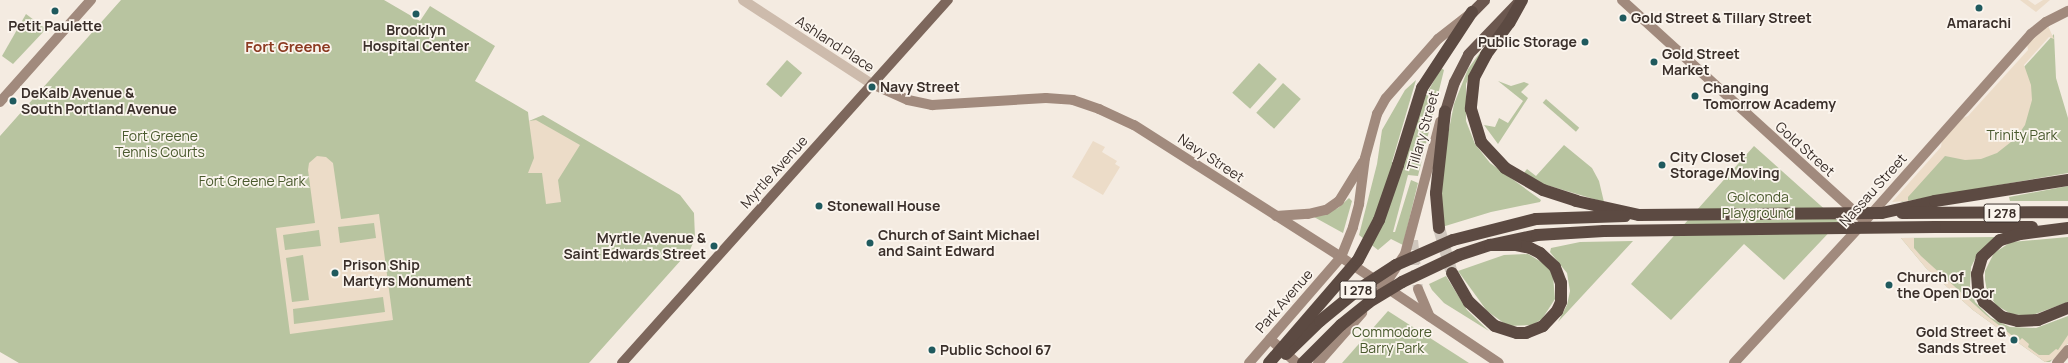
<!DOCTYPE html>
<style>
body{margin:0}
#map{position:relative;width:2068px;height:363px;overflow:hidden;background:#f4ebe1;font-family:Manrope,sans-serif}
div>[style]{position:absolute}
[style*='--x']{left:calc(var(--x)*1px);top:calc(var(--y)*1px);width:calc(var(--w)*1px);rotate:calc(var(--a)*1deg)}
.green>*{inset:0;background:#b8c4a0;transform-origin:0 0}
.plaza>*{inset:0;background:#ecdcc8}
.secondary-tunnel>*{height:10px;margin-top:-5px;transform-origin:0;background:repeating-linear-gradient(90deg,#cfc6bd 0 10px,transparent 0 15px)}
.motorway-tunnel>*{height:12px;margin-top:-6px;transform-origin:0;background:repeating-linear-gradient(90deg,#cfc6bd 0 12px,transparent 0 18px)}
.tertiary>*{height:10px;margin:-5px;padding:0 5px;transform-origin:5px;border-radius:5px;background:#cdbbac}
.secondary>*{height:10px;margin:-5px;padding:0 5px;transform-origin:5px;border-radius:5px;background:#a18a7d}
.primary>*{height:10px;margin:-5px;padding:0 5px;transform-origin:5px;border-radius:5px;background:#7d675c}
.trunk>*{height:11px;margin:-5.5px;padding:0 5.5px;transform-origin:5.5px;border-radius:5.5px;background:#6c584f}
.motorway>*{height:12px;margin:-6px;padding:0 6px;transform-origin:6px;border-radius:6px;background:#5c4a42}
.motorway-bridge>*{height:12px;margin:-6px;padding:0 6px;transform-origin:6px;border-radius:6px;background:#5c4a42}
.dots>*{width:11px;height:11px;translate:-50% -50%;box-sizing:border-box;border:2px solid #fbf5ee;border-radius:50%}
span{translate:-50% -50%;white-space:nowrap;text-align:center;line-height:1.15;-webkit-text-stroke:3.5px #fbf5ee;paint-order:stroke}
.shield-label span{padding:1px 3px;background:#fbf5ee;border:1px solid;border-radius:3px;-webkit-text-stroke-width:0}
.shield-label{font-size:13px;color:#3b302b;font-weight:700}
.poi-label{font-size:14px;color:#3b302b;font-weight:700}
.left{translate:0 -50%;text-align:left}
.right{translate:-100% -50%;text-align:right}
.street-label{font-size:14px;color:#3b302b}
.park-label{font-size:14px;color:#4a5a2e}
.neighbourhood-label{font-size:15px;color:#8c3b22;font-weight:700}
</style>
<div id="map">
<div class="green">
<div style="clip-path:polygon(121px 0,384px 0,420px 21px,430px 6px,495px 46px,475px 81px,528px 112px,529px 121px,543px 115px,680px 195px,694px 213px,695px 238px,690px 250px,589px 363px,19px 363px,0 352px,0 136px)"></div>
<div style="clip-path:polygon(26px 14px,46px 29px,13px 64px,2px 56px)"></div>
<div style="clip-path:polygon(2054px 34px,2056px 78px,2068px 118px,2068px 173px,1901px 202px)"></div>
<div style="clip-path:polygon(1490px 39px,1491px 41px,1475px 63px,1466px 84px,1466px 121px,1475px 144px,1490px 163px,1541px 200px,1540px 202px,1491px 212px,1442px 227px,1440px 211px,1444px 155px,1454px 104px,1468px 69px)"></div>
<div style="left:787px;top:60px;width:20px;height:32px;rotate:41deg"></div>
<div style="left:1259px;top:63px;width:24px;height:40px;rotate:42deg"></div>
<div style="clip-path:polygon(1441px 68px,1444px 70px,1418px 176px,1408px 175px,1393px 232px,1395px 232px,1411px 180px,1418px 183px,1403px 245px,1391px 239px,1378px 250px,1359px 235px,1377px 164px,1382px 130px,1405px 90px,1416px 80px,1392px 162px,1403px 165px,1420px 106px)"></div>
<div style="clip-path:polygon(1498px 81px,1511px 86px,1524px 82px,1529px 84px,1521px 92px,1528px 98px,1498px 144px,1484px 125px,1495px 127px,1499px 118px,1508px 123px,1523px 101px)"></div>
<div style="left:1283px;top:83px;width:24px;height:40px;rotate:42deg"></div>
<div style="left:1546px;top:99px;width:44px;height:5px;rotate:41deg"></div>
<div style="clip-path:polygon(1564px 145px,1592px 168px,1599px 181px,1604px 202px,1543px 184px,1524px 173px,1527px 169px,1536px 176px)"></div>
<div style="clip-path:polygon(1754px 146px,1839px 222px,1784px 280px,1744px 244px,1671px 320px,1631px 284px)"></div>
<div style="clip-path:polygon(2068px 186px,2068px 201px,2010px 201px,2009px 197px)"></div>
<div style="clip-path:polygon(1349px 198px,1352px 201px,1343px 233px,1314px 217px,1338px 208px)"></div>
<div style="clip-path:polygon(1995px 237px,1977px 255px,1971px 267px,1970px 286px,1975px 302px,1991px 318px,2010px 327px,2036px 328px,2068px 316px,2068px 343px,2050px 362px,2045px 362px,1973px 310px,1926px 268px,1901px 238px)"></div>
<div style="clip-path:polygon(2068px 237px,2068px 302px,2030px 316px,2011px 314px,1996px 305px,1987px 291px,1985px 280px,1985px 271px,1994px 253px,2011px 242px)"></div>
<div style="clip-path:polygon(1633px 241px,1558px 322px,1567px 305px,1570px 291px,1567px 273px,1550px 252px,1551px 248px,1580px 242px)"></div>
<div style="clip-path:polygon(1528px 254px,1548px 266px,1553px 276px,1555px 299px,1542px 319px,1532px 325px,1508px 326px,1487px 311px,1458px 271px,1504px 255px)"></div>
<div style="clip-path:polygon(1446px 276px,1467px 310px,1489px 331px,1444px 303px,1432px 290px,1429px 284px)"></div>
<div style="clip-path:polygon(1388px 311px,1469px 363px,1342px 363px)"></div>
</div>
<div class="plaza">
<div style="clip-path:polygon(2020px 0,2028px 0,2035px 5px,2043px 0,2050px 0,2036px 12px)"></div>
<div style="clip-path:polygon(2048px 26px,2054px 39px,2049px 37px,2024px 65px,2031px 85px,2032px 100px,2025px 125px,2016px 138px,1997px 153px,1981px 159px,1965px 160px,1945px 156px,1908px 197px,1908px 201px,1892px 202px,1941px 147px,1942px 140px,1963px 118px,1968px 116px,2028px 50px,2027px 44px)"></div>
<div style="clip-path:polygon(536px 120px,580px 145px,558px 180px,561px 202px,546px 204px,542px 173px,528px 173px,534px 158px,529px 121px)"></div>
<div style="clip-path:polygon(1093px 141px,1105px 147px,1102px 152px,1117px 161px,1115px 164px,1120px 167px,1103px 195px,1072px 177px)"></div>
<div style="clip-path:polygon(evenodd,317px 156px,326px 157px,333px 163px,341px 219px,379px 214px,393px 320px,290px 334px,276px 228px,315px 223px,308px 170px,309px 163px,317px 156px,374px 223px,376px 238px,340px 243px,338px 227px,374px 223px,317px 156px,319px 230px,321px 246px,285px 250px,283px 235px,319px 230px,317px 156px,303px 255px,309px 300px,292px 302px,286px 258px,303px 255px,317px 156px,383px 297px,385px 312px,294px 324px,293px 309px,383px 297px)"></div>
<div style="clip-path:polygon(1901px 238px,1914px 238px,1914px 248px,1921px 256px,1986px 315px,2019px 341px,2022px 338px,2029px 344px,2028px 347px,2039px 355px,2049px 355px,2056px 349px,2058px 350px,2068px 335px,2068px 343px,2054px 359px,2045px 362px,1973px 310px,1926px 268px)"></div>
</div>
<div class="secondary-tunnel">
<div style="--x:1413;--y:240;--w:49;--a:84.2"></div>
</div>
<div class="motorway-tunnel">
<div style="--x:1439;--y:228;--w:44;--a:74.1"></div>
</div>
<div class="tertiary">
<div style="--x:743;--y:0;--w:154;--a:33.1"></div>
</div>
<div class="secondary">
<div style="--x:1622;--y:0;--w:321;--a:42.3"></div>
<div style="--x:872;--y:84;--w:39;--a:24"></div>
<div style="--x:908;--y:100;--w:25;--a:12"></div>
<div style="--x:932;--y:105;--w:114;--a:-3.5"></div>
<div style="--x:1046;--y:98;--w:27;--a:4"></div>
<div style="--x:1073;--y:100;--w:28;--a:19"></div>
<div style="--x:1099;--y:109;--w:38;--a:25"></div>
<div style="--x:1134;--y:125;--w:246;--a:32.5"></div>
<div style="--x:1341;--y:257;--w:190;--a:33.9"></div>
<div style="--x:0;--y:102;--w:137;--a:-48.3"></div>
<div style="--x:1276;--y:216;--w:32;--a:-4"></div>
<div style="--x:1308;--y:214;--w:18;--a:-13"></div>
<div style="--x:1326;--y:210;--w:16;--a:-35"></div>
<div style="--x:1339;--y:201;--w:46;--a:-58.4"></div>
<div style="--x:1418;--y:289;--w:30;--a:67"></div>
<div style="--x:1380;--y:292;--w:45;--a:-56.7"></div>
<div style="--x:1405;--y:254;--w:137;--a:-75.1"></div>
<div style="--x:1270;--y:339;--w:36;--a:42"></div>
<div style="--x:1249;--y:363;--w:140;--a:-49"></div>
<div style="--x:1341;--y:257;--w:32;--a:-68"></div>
<div style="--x:1353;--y:227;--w:24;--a:-75"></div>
<div style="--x:1359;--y:204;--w:46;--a:-82.6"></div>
<div style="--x:1365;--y:158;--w:46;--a:-74.7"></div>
<div style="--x:1377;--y:114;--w:18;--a:-61"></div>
<div style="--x:1386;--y:98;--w:79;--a:-48.6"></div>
<div style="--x:1438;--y:39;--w:39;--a:-38"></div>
<div style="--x:1318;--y:363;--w:67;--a:-48.7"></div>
<div style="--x:1734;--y:363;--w:193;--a:-47.3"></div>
<div style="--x:1865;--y:221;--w:250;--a:-48.4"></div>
<div style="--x:2031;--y:34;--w:19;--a:-39"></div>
<div style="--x:2046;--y:22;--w:25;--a:-27"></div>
<div style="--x:2057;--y:363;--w:17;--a:-50"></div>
</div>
<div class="primary">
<div style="--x:622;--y:363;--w:488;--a:-48.1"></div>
</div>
<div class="trunk">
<div style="--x:1472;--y:12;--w:17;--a:-45"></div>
<div style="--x:1445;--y:111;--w:30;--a:-73"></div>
<div style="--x:1454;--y:82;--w:31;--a:-63"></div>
<div style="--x:1468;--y:54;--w:74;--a:-46.1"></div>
</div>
<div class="motorway">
<div style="--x:1522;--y:0;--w:26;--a:119"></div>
<div style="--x:1509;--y:23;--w:39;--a:126"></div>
<div style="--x:1486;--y:55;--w:26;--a:118"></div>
<div style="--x:1474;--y:78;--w:31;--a:96"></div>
<div style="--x:1471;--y:109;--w:34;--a:73"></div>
<div style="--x:1481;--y:142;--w:35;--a:47"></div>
<div style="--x:1505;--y:168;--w:44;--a:30.1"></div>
<div style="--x:1543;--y:190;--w:35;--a:18"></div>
<div style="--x:1576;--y:201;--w:65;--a:12.5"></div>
<div style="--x:1398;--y:165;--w:81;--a:-72.7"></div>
<div style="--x:1422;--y:88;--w:91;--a:-56.7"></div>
<div style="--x:1882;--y:213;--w:54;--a:-12.8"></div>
<div style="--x:1935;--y:201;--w:135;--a:-9"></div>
<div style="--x:1902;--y:213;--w:166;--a:-0.3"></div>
<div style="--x:1935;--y:227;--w:97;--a:0"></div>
<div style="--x:1439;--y:228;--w:35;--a:-95"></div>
<div style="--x:1436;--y:193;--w:82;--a:-83.7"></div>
<div style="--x:2068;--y:228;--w:48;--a:172.9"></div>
<div style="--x:2020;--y:234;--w:21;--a:163"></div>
<div style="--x:2000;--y:240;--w:25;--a:137"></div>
<div style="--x:1982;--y:257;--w:18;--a:106"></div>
<div style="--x:1977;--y:274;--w:15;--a:86"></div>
<div style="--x:1978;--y:289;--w:14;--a:65"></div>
<div style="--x:1984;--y:302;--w:23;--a:40"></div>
<div style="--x:2002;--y:317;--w:16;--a:14"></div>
<div style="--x:2018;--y:321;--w:20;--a:-3"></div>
<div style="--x:2038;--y:320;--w:32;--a:-22"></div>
<div style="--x:1453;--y:240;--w:86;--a:-14.2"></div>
<div style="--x:1536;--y:219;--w:89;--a:-1.9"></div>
<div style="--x:1459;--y:255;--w:33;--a:-18"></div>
<div style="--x:1490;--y:245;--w:48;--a:-12"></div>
<div style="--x:1537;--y:235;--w:67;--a:-3.4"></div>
<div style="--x:1452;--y:273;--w:34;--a:60"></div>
<div style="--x:1469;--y:302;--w:35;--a:43"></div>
<div style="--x:1495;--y:326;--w:23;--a:18"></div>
<div style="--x:1517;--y:333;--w:9;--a:0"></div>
<div style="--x:1526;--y:333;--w:18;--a:-22"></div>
<div style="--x:1543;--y:326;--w:21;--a:-47"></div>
<div style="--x:1557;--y:311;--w:10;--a:-66"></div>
<div style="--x:1561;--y:302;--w:19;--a:-90"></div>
<div style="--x:1561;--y:283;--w:17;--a:-111"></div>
<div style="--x:1555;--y:267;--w:21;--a:-137"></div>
<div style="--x:1540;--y:253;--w:11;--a:-153"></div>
<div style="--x:1530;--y:248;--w:14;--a:-168"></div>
<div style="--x:1516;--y:245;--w:26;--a:180"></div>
</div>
<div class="motorway-bridge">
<div style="--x:1639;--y:215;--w:243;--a:-0.5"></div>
<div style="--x:1604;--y:231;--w:331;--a:-0.7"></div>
<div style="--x:1286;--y:354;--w:47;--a:-44.1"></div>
<div style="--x:1320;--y:321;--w:50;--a:-39.4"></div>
<div style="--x:1359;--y:289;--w:44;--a:-33"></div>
<div style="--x:1396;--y:265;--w:62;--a:-23.7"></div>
<div style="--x:1269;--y:363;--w:136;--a:-49.2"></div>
<div style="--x:1358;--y:260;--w:45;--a:-62.3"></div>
<div style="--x:1379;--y:220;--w:58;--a:-70.9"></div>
<div style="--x:1303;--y:363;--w:54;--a:-45"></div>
<div style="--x:1341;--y:325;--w:36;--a:-39"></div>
<div style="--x:1369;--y:302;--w:39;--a:-31"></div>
<div style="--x:1402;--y:282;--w:63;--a:-25.3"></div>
</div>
<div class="dots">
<div style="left:1979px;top:8px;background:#1f5a5e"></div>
<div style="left:55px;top:11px;background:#1f5a5e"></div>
<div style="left:416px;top:14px;background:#1f5a5e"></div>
<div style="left:1623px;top:18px;background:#1f5a5e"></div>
<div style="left:1585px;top:42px;background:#1f5a5e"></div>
<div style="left:1654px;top:62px;background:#1f5a5e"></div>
<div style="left:872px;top:87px;background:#1f5a5e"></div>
<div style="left:1695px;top:96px;background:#1f5a5e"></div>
<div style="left:13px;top:101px;background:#1f5a5e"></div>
<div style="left:1662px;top:165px;background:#1f5a5e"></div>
<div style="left:819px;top:206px;background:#1f5a5e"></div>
<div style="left:870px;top:243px;background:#1f5a5e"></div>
<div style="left:714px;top:246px;background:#1f5a5e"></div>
<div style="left:335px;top:273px;background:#1f5a5e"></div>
<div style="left:1889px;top:285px;background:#1f5a5e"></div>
<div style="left:2014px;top:340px;background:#1f5a5e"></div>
<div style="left:932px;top:350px;background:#1f5a5e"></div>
</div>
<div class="shield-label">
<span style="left:2002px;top:213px">I 278</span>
<span style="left:1358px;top:290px">I 278</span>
</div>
<div class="poi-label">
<span class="left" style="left:1631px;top:18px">Gold Street &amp; Tillary Street</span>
<span style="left:1979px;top:23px">Amarachi</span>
<span style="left:55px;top:26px">Petit Paulette</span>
<span style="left:416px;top:38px">Brooklyn<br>Hospital Center</span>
<span class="right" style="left:1577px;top:42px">Public Storage</span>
<span class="left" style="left:1662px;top:62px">Gold Street<br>Market</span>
<span class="left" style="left:880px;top:87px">Navy Street</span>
<span class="left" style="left:1703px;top:96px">Changing<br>Tomorrow Academy</span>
<span class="left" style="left:21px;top:101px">DeKalb Avenue &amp;<br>South Portland Avenue</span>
<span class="left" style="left:1670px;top:165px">City Closet<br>Storage/Moving</span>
<span class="left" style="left:827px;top:206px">Stonewall House</span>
<span class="left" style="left:878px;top:243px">Church of Saint Michael<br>and Saint Edward</span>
<span class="right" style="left:706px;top:246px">Myrtle Avenue &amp;<br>Saint Edwards Street</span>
<span class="left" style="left:343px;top:273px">Prison Ship<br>Martyrs Monument</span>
<span class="left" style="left:1897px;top:285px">Church of<br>the Open Door</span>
<span class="right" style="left:2006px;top:340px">Gold Street &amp;<br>Sands Street</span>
<span class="left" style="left:940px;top:350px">Public School 67</span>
</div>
<div class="street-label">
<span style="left:835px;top:44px;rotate:33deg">Ashland Place</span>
<span style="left:1423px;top:131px;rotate:-74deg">Tillary Street</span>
<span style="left:1805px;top:149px;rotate:42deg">Gold Street</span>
<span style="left:1211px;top:158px;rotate:33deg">Navy Street</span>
<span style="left:774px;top:172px;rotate:-48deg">Myrtle Avenue</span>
<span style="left:1873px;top:190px;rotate:-48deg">Nassau Street</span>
<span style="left:1284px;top:301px;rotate:-49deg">Park Avenue</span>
</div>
<div class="park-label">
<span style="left:2022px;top:135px">Trinity Park</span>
<span style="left:160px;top:144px">Fort Greene<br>Tennis Courts</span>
<span style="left:252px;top:181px">Fort Greene Park</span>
<span style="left:1758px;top:205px">Golconda<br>Playground</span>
<span style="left:1392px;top:340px">Commodore<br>Barry Park</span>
</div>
<div class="neighbourhood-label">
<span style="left:288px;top:47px">Fort Greene</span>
</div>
</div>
